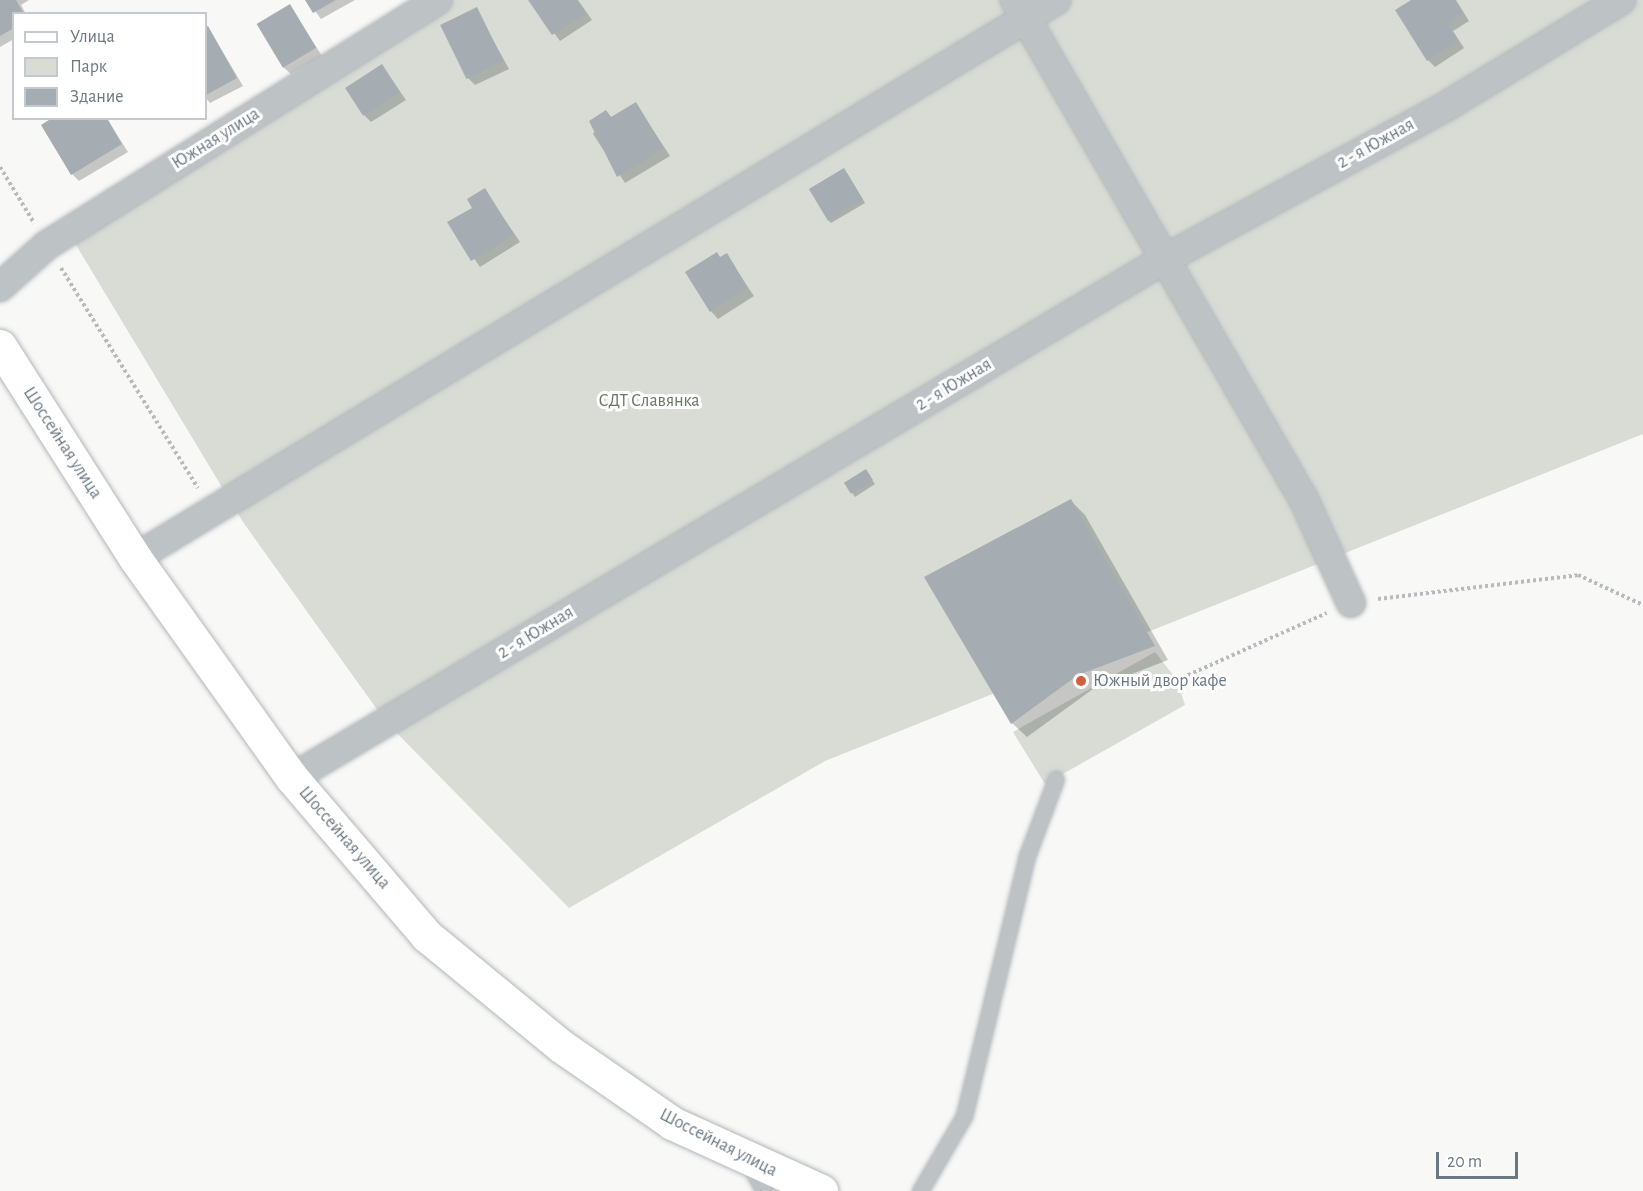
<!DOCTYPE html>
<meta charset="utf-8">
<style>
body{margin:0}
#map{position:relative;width:1643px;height:1191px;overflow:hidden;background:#f8f8f6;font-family:"Alegreya Sans",sans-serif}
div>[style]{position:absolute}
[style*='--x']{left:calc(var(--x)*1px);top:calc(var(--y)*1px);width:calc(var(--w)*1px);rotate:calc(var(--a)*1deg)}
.green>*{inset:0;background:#d8dcd5}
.shadow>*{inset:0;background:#0003}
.building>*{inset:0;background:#a5adb2;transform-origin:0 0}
.path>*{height:4px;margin-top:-2px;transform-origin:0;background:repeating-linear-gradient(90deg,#b8bbbe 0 3px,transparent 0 6px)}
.roads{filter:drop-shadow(0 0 2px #b2b7bc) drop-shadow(0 0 2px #b2b7bc)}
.service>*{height:15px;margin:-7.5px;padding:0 7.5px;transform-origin:7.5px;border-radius:7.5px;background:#bdc2c5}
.minor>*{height:28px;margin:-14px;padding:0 14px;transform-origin:14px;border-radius:14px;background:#bdc2c5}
.secondary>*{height:33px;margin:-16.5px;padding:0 16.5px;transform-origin:16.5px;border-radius:16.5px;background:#fff}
.dots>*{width:16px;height:16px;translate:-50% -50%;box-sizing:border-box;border:3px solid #fff;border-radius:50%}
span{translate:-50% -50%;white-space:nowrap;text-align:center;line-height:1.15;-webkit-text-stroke:6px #fff;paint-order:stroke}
.street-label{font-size:18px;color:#6a7884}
.park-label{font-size:18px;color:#677764}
.poi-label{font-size:18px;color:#6a7884}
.left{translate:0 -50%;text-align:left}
.legend{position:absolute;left:12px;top:12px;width:195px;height:108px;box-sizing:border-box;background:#fff;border:2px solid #c3c9ce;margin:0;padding:8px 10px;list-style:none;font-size:18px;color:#6a7884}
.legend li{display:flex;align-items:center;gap:12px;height:30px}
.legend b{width:30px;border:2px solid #c3c9ce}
.scale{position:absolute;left:1436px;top:1152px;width:82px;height:27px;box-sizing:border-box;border:3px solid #6a7884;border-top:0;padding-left:8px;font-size:18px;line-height:21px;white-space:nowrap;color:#6a7884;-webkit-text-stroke:4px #fff;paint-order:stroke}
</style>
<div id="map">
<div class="green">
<div style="clip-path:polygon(448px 0,1643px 0,1643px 434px,825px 761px,569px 908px,386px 722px,243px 522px,73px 240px)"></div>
<div style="clip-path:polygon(1155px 652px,1177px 680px,1185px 705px,1045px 784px,1013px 732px)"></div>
</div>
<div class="shadow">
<div style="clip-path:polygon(0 0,29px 0,21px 5px,26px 14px,14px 14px,14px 39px,0 47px)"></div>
<div style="clip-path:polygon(307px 0,355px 0,321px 19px)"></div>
<div style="clip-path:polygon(530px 0,578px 0,592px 20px,560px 41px)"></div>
<div style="clip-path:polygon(1413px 0,1456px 0,1469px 21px,1453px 31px,1464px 48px,1435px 67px,1428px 60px)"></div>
<div style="clip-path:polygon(290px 6px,322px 56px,291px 74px,283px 67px)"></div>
<div style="clip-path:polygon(476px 9px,509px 69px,475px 85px,468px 78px)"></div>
<div style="clip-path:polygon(208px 27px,243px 86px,210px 103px,206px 98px)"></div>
<div style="clip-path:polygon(382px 66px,406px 100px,371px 122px,364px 115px)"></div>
<div style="clip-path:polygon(636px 104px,670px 156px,625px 183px,593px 134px,606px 112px,612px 118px)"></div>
<div style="clip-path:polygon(106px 118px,128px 152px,79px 181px,72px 174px)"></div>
<div style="clip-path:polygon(847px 173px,865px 203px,831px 223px,828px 220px)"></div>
<div style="clip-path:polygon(485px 190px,520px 242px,480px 267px,449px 223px,474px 208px)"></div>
<div style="clip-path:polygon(726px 255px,754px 296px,718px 319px,711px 311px)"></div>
<div style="clip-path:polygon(869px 475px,875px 484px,855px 497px,846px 484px)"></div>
<div style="clip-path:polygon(1071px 501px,1085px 515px,1168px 660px,1093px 689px,1027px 737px,1012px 723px)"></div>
</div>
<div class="building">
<div style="clip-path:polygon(0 0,16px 0,24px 14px,14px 14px,14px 28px,0 36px)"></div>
<div style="clip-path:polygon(305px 0,336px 0,313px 13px)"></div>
<div style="clip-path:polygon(528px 0,577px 0,586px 13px,552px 35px)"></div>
<div style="clip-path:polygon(1411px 0,1455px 0,1463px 14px,1447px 24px,1458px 41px,1427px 61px,1395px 10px)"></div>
<div style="left:290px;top:4px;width:51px;height:39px;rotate:59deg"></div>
<div style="left:477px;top:7px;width:60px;height:41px;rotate:64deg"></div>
<div style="clip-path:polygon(208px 26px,237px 78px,206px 95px,206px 27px)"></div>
<div style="left:382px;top:64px;width:33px;height:44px;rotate:57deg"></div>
<div style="clip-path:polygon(636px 102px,664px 148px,617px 177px,589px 121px,606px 110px,611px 117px)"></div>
<div style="clip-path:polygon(52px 118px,107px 118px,122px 144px,71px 175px,41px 125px)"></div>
<div style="left:844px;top:168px;width:37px;height:41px;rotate:59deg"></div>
<div style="clip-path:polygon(485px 188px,514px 235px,471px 261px,447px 222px,472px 208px,467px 199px)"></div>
<div style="clip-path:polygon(717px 252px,720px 257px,727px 253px,748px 288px,710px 312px,685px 272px)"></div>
<div style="left:866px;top:469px;width:13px;height:26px;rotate:58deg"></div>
<div style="clip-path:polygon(1071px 499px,1155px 646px,1078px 675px,1011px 724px,924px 577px)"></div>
</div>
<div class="path">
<div style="--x:0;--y:167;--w:66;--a:58.7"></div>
<div style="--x:61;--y:268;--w:259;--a:58.1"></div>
<div style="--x:1378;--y:599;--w:201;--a:-6.8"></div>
<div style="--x:1578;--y:575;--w:72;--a:24.8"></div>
<div style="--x:1177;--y:680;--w:164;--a:-24.1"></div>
</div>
<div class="roads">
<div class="service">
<div style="--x:749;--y:1164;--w:31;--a:61"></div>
<div style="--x:920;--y:1191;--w:87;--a:-59.6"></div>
<div style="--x:964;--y:1116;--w:268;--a:-76.4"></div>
<div style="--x:1027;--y:856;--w:82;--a:-69.4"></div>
</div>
<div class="minor">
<div style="--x:1015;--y:0;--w:578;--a:59.97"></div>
<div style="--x:1304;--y:500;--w:113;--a:65.5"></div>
<div style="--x:0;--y:287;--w:63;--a:-41.8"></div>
<div style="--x:47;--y:245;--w:461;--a:-32.1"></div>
<div style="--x:135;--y:558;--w:1077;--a:-31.21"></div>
<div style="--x:292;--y:778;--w:1016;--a:-30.73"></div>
<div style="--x:1165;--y:259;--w:324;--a:-28.5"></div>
<div style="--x:1450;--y:104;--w:200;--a:-31.3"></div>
</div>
<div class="secondary">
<div style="--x:0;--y:346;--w:251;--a:57.5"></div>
<div style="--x:135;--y:558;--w:270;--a:54.5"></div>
<div style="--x:292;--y:778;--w:208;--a:49.5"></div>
<div style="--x:427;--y:936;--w:173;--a:39.4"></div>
<div style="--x:561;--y:1046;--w:135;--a:34.7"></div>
<div style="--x:672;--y:1123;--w:164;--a:24.5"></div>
</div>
</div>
<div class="dots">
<div style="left:1081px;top:681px;background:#d35f3b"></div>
</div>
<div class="street-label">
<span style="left:216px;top:139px;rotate:-32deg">Южная улица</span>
<span style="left:1376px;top:144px;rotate:-29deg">2 - я Южная</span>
<span style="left:954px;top:385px;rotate:-31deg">2 - я Южная</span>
<span style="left:62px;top:443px;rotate:57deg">Шоссейная улица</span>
<span style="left:536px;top:633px;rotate:-31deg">2 - я Южная</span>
<span style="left:344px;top:838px;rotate:49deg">Шоссейная улица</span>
<span style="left:718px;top:1143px;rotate:27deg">Шоссейная улица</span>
</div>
<div class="park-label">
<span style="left:649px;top:401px">СДТ Славянка</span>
</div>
<div class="poi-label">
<span class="left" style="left:1093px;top:681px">Южный двор кафе</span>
</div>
<ul class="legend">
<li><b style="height:8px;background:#fff"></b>Улица</li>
<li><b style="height:16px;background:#d8dcd5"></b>Парк</li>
<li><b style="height:16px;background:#a5adb2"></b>Здание</li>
</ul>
<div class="scale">20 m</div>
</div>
